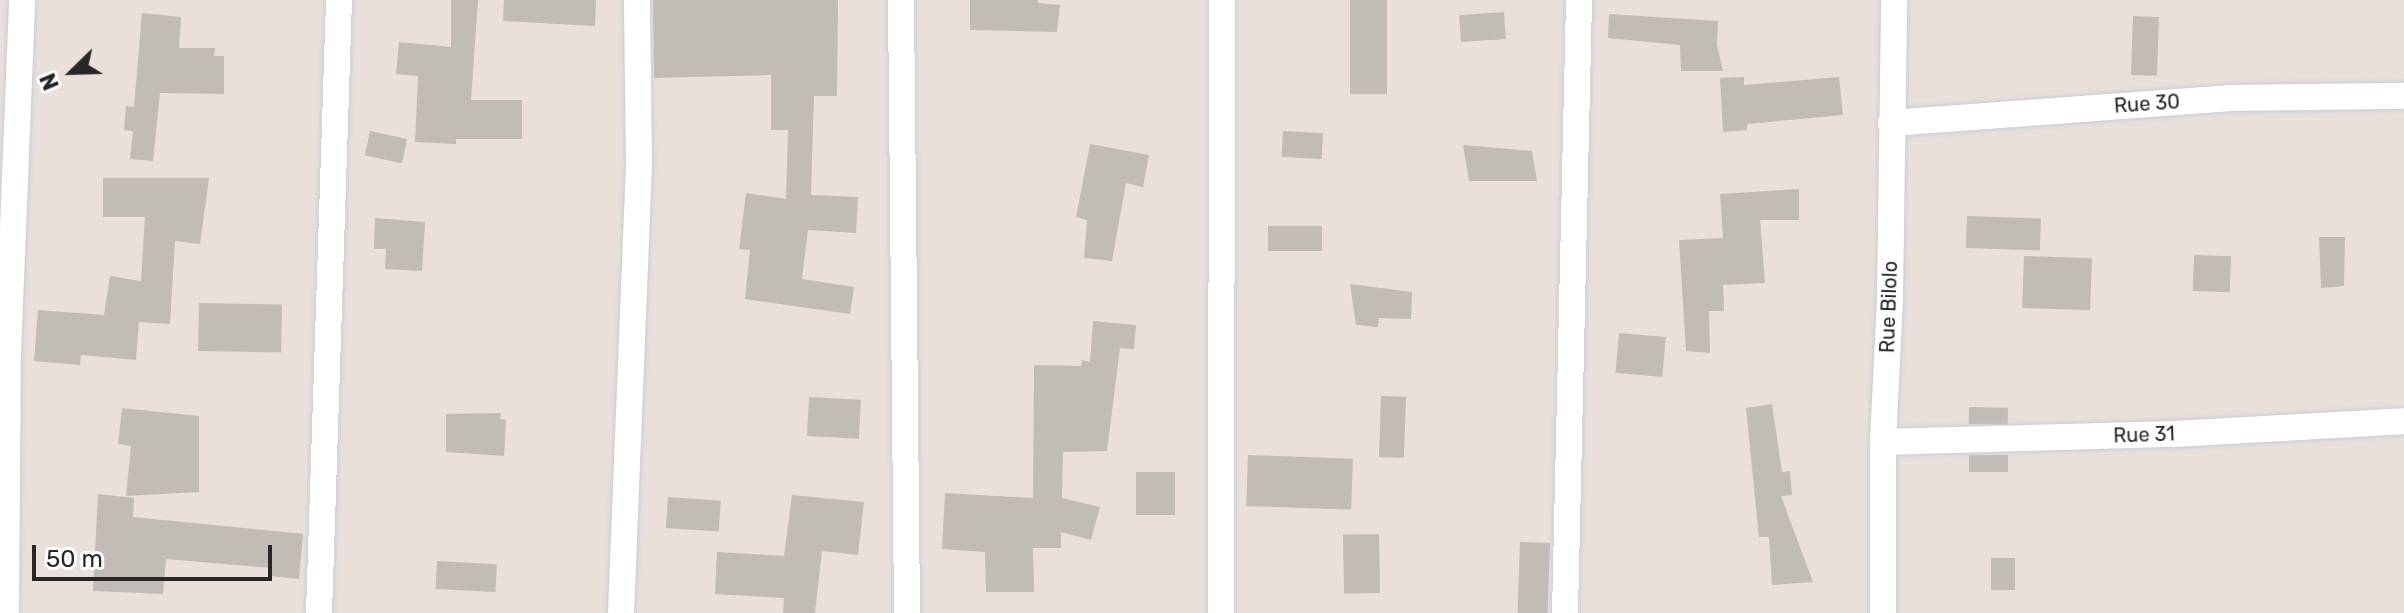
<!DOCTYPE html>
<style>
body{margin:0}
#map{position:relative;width:2404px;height:613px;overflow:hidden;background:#e9e0da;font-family:Rubik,sans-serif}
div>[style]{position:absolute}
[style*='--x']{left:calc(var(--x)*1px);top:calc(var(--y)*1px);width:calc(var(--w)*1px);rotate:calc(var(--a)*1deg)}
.building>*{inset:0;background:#c1bcb5;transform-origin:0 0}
.roads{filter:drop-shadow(0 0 2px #c8cdd8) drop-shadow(0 0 2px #c8cdd8)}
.minor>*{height:26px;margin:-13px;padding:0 13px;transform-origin:13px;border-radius:13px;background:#fff}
span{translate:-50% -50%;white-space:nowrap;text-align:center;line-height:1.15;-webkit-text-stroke:6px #fff;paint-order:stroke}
.street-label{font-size:20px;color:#272727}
.north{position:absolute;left:32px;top:32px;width:80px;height:80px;-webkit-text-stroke:6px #fff;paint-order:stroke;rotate:247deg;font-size:22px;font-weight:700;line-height:32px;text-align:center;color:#272727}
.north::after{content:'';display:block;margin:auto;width:28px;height:36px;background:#272727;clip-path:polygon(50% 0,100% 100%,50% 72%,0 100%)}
.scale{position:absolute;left:32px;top:545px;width:240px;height:36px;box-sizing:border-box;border:4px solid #272727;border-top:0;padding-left:10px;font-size:24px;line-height:28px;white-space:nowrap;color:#272727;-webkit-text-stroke:6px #fff;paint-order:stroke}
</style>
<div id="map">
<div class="building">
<div style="clip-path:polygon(451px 0,478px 0,471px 100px,522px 100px,522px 139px,456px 139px,456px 144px,415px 142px,418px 76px,396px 74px,399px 42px,451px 47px)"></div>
<div style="clip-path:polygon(504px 0,596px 0,595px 26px,503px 21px)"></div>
<div style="clip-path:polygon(653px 0,838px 0,837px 96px,814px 96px,811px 195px,858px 197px,856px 233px,808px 230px,802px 279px,854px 287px,850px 314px,745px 299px,750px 250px,739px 249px,746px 193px,786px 199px,788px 130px,771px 130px,771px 75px,654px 78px)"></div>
<div style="clip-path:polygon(970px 0,1038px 0,1038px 3px,1060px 5px,1057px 32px,970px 30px)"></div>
<div style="left:1350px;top:0;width:37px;height:94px"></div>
<div style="left:1504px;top:12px;width:27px;height:45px;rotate:86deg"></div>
<div style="clip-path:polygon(142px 13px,181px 17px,179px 48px,215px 48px,214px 56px,224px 56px,224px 94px,160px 93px,153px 161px,130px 159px,133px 131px,124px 130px,126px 106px,134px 107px)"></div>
<div style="clip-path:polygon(1609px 14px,1718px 21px,1717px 45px,1723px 71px,1681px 71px,1680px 45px,1608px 38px)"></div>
<div style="left:2133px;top:16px;width:26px;height:59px;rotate:2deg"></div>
<div style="clip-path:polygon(1744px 77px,1744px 85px,1839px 77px,1843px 115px,1747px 124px,1747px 130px,1723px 132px,1720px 78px)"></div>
<div style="left:370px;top:131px;width:38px;height:25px;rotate:12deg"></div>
<div style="left:1283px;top:131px;width:40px;height:26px;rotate:3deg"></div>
<div style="clip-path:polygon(1090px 144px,1149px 155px,1143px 187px,1126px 183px,1112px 261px,1084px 258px,1087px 220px,1076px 217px)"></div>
<div style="clip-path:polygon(1463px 145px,1532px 151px,1537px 181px,1469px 181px)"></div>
<div style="clip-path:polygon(103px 178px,209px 178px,200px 244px,175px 241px,170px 324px,139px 322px,136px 360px,81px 355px,80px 365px,34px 361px,38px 310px,104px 315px,110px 276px,141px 281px,145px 217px,103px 217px)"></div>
<div style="clip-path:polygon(1799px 189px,1799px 220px,1760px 220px,1765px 283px,1723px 285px,1724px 311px,1709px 311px,1710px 353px,1686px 351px,1679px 240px,1723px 238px,1720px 194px)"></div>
<div style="left:1967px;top:216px;width:74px;height:32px;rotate:2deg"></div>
<div style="clip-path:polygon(375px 218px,425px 222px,422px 271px,385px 269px,386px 249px,374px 249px)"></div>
<div style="left:1268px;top:226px;width:54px;height:25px"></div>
<div style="clip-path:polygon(2319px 237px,2345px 237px,2344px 286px,2321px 288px)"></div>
<div style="left:2194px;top:255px;width:37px;height:36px;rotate:2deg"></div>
<div style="left:2024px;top:256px;width:68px;height:52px;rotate:2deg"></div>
<div style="clip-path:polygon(1350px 284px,1412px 292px,1411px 319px,1379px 318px,1378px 327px,1356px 325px)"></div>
<div style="left:199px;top:303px;width:83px;height:48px;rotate:1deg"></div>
<div style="clip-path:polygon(1093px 321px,1136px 325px,1134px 349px,1120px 348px,1107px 451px,1063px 452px,1062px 498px,1100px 507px,1091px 540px,1061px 532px,1061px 548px,1033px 548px,1034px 592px,986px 592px,985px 552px,942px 549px,945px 493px,1033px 498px,1034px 365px,1081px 366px,1082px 360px,1090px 362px)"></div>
<div style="left:1619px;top:333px;width:47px;height:40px;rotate:5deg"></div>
<div style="left:1381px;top:396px;width:25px;height:61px;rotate:2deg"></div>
<div style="left:809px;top:397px;width:52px;height:39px;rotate:3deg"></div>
<div style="clip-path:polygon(1772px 404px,1782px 472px,1790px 471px,1792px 495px,1781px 496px,1813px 582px,1772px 585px,1769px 537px,1759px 537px,1746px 408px)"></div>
<div style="left:1969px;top:407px;width:39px;height:17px;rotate:1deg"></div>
<div style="clip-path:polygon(122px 408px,199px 416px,199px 492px,126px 496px,131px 446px,118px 444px)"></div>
<div style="clip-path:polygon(501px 413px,500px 419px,506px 420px,504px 456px,446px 452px,446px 414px)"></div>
<div style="left:1248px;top:455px;width:105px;height:51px;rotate:2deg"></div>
<div style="left:2008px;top:455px;width:17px;height:39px;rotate:90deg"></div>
<div style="left:1136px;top:472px;width:39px;height:43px"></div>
<div style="clip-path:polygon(98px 494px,134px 498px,133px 517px,303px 534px,299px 579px,270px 576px,271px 568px,166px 559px,163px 594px,93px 591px)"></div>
<div style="clip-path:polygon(792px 495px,864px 502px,858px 555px,822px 551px,815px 613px,783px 613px,784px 598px,715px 594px,717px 552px,784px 556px)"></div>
<div style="left:668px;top:497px;width:53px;height:31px;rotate:4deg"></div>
<div style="left:1379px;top:534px;width:59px;height:36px;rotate:89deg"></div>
<div style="left:1520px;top:542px;width:30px;height:71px;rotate:2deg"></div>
<div style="left:1991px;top:558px;width:24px;height:32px"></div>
<div style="left:437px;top:561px;width:60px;height:28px;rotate:3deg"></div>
</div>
<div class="roads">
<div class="minor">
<div style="--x:901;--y:0;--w:613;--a:89.44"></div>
<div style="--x:1891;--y:123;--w:338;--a:-4.2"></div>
<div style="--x:2228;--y:98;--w:176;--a:-0.7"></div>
<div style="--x:1883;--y:442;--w:291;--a:-1.6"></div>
<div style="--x:2174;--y:434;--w:230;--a:-3.2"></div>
<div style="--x:6;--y:613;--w:260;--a:-89.6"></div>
<div style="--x:8;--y:353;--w:353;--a:-87.7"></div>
<div style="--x:319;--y:613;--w:613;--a:-88.13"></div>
<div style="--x:621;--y:613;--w:448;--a:-87.7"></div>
<div style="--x:639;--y:165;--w:165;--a:-90.7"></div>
<div style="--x:1221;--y:613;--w:613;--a:-89.91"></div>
<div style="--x:1565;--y:613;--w:613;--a:-88.69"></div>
<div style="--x:1883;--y:613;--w:171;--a:-90"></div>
<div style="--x:1883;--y:442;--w:144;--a:-87.2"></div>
<div style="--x:1890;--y:298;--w:298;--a:-89.2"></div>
</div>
</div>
<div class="street-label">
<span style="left:2147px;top:104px;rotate:-4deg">Rue 30</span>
<span style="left:1889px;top:307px;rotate:-88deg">Rue Bilolo</span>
<span style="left:2144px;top:435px;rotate:-2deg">Rue 31</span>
</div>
<div class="north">N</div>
<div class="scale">50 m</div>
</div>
